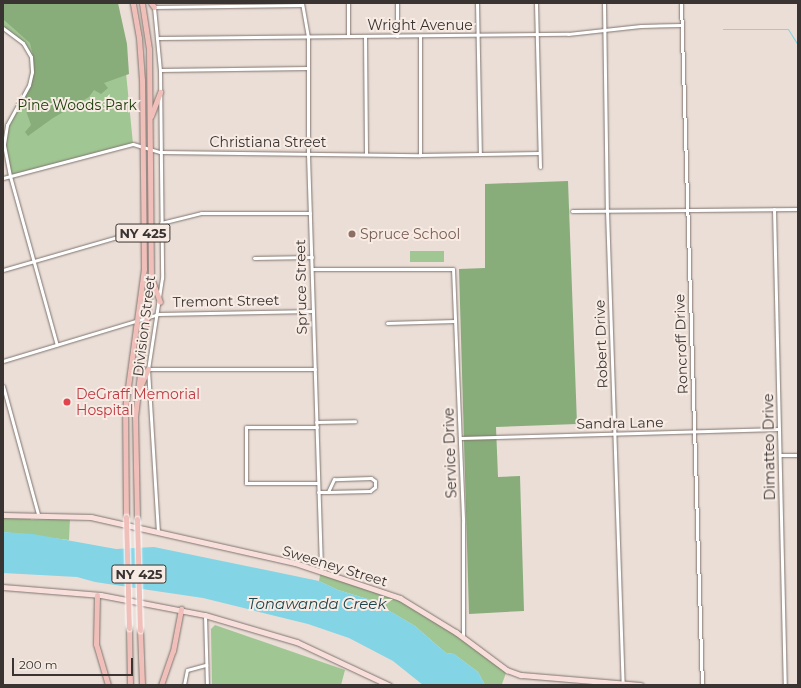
<!DOCTYPE html>
<style>
body{margin:0}
#map{position:relative;width:801px;height:688px;overflow:hidden;background:#eaded7;font-family:Montserrat,sans-serif}
div>[style]{position:absolute}
[style*='--x']{left:calc(var(--x)*1px);top:calc(var(--y)*1px);width:calc(var(--w)*1px);rotate:calc(var(--a)*1deg)}
.green>*{inset:0;background:#a0c693;transform-origin:0 0}
.forest>*{inset:0;background:#88ad7a}
.water>*{inset:0;background:#83d4e5}
.stream>*{height:1px;margin:-0.5px;padding:0 0.5px;transform-origin:0.5px;border-radius:0.5px;background:#83d4e5}
.roads{filter:drop-shadow(0 0 1px #80756f) drop-shadow(0 0 1px #80756f)}
.street>*{height:3px;margin:-1.5px;padding:0 1.5px;transform-origin:1.5px;border-radius:1.5px;background:#fff}
.secondary>*{height:4.5px;margin:-2.25px;padding:0 2.25px;transform-origin:2.25px;border-radius:2.25px;background:#f8dfdc}
.primary>*{height:5px;margin:-2.5px;padding:0 2.5px;transform-origin:2.5px;border-radius:2.5px;background:#f0bfb9}
.bridges{filter:drop-shadow(0 0 1px #fff) drop-shadow(0 0 1px #fff)}
.primary-bridge>*{height:5px;margin:-2.5px;padding:0 2.5px;transform-origin:2.5px;border-radius:2.5px;background:#f0bfb9}
.dots>*{width:11px;height:11px;translate:-50% -50%;box-sizing:border-box;border:2px solid #f7ebe4;border-radius:50%}
span{translate:-50% -50%;white-space:nowrap;text-align:center;line-height:1.15;-webkit-text-stroke:4px #f7ebe4;paint-order:stroke}
.shield-label span{padding:1px 3px;background:#f7ebe4;border:1px solid;border-radius:3px;-webkit-text-stroke-width:0}
.shield-label{font-size:13px;color:#393432;font-weight:700}
.street-label{font-size:14px;color:#393432}
.park-label{font-size:14px;color:#183c06}
.education-label{font-size:14px;color:#785e54}
.left{translate:0 -50%;text-align:left}
.health-label{font-size:14px;color:#be3a42}
.water-label{font-size:15px;color:#1e454c;font-style:italic}
.frame{position:absolute;inset:0;border:4px solid #393432;pointer-events:none}
.scale{position:absolute;left:12px;top:658px;width:121px;height:18px;box-sizing:border-box;border:2px solid #393432;border-top:0;padding-left:5px;font-size:12px;line-height:14px;white-space:nowrap;color:#393432;-webkit-text-stroke:3px #f7ebe4;paint-order:stroke}
</style>
<div id="map">
<div class="green">
<div style="clip-path:polygon(3px 3px,122px 32px,133px 144px,10px 176px,4px 145px,7px 125px,29px 85px,32px 71px,31px 57px,23px 43px,3px 28px)"></div>
<div style="left:410px;top:251px;width:34px;height:11px"></div>
<div style="clip-path:polygon(29px 517px,31px 520px,70px 518px,69px 540px,3px 532px,3px 518px)"></div>
<div style="clip-path:polygon(321px 570px,400px 598px,456px 632px,507px 670px,502px 684px,485px 685px,478px 672px,454px 654px,446px 653px,415px 626px,371px 600px,338px 590px,319px 581px)"></div>
<div style="clip-path:polygon(215px 625px,345px 670px,341px 685px,212px 685px,211px 629px)"></div>
</div>
<div class="forest">
<div style="clip-path:polygon(3px 3px,118px 3px,127px 44px,129px 74px,104px 83px,108px 88px,101px 94px,94px 90px,89px 97px,53px 118px,28px 136px,25px 132px,31px 125px,25px 108px,18px 104px,31px 86px,33px 56px,30px 43px,4px 20px)"></div>
<div style="clip-path:polygon(568px 181px,577px 424px,496px 427px,498px 477px,520px 476px,524px 611px,469px 614px,459px 269px,485px 268px,485px 184px)"></div>
</div>
<div class="water">
<div style="clip-path:polygon(3px 532px,33px 534px,116px 549px,154px 547px,319px 581px,338px 590px,371px 600px,415px 626px,446px 653px,454px 654px,478px 672px,485px 685px,423px 685px,393px 661px,349px 638px,308px 624px,203px 598px,95px 582px,77px 577px,3px 573px)"></div>
</div>
<div class="stream">
<div style="--x:723;--y:29;--w:65;--a:0"></div>
<div style="--x:788;--y:29;--w:19;--a:58"></div>
</div>
<div class="roads">
<div class="street">
<div style="--x:302;--y:3;--w:34;--a:80"></div>
<div style="--x:308;--y:36;--w:118;--a:90"></div>
<div style="--x:308;--y:154;--w:416;--a:88.2"></div>
<div style="--x:348;--y:3;--w:32;--a:90"></div>
<div style="--x:477;--y:3;--w:151;--a:88.9"></div>
<div style="--x:536;--y:3;--w:164;--a:88.6"></div>
<div style="--x:604;--y:3;--w:208;--a:89.2"></div>
<div style="--x:607;--y:211;--w:473;--a:88.1"></div>
<div style="--x:681;--y:3;--w:682;--a:88.24"></div>
<div style="--x:154;--y:7;--w:63;--a:84.6"></div>
<div style="--x:160;--y:70;--w:208;--a:89.4"></div>
<div style="--x:162;--y:278;--w:92;--a:98.7"></div>
<div style="--x:148;--y:369;--w:162;--a:86.5"></div>
<div style="--x:154;--y:7;--w:148;--a:-0.8"></div>
<div style="--x:3;--y:28;--w:25;--a:37"></div>
<div style="--x:23;--y:43;--w:16;--a:60"></div>
<div style="--x:31;--y:57;--w:15;--a:86"></div>
<div style="--x:32;--y:72;--w:13;--a:103"></div>
<div style="--x:29;--y:85;--w:46;--a:118.8"></div>
<div style="--x:7;--y:125;--w:20;--a:99"></div>
<div style="--x:4;--y:145;--w:32;--a:79"></div>
<div style="--x:10;--y:176;--w:175;--a:74.5"></div>
<div style="--x:365;--y:36;--w:118;--a:89.5"></div>
<div style="--x:397;--y:36;--w:33;--a:-90"></div>
<div style="--x:420;--y:36;--w:119;--a:90"></div>
<div style="--x:159;--y:38;--w:409;--a:-0.6"></div>
<div style="--x:568;--y:34;--w:73;--a:-6.3"></div>
<div style="--x:641;--y:26;--w:40;--a:-1.4"></div>
<div style="--x:160;--y:70;--w:148;--a:-0.8"></div>
<div style="--x:3;--y:178;--w:134;--a:-14.7"></div>
<div style="--x:133;--y:144;--w:28;--a:17"></div>
<div style="--x:160;--y:152;--w:260;--a:0.7"></div>
<div style="--x:420;--y:155;--w:119;--a:-1"></div>
<div style="--x:774;--y:209;--w:476;--a:88.7"></div>
<div style="--x:572;--y:211;--w:226;--a:-0.5"></div>
<div style="--x:161;--y:223;--w:41;--a:-14"></div>
<div style="--x:201;--y:213;--w:109;--a:0"></div>
<div style="--x:254;--y:258;--w:58;--a:-1"></div>
<div style="--x:312;--y:269;--w:141;--a:0"></div>
<div style="--x:453;--y:269;--w:253;--a:87.7"></div>
<div style="--x:463;--y:522;--w:115;--a:90"></div>
<div style="--x:3;--y:270;--w:133;--a:-16.1"></div>
<div style="--x:387;--y:323;--w:68;--a:-1.7"></div>
<div style="--x:3;--y:361;--w:163;--a:-16.8"></div>
<div style="--x:159;--y:314;--w:154;--a:-1.1"></div>
<div style="--x:148;--y:369;--w:167;--a:0"></div>
<div style="--x:3;--y:386;--w:133;--a:74.7"></div>
<div style="--x:316;--y:422;--w:39;--a:-1"></div>
<div style="--x:317;--y:427;--w:71;--a:180"></div>
<div style="--x:246;--y:427;--w:56;--a:90"></div>
<div style="--x:246;--y:483;--w:72;--a:0"></div>
<div style="--x:461;--y:438;--w:318;--a:-1.6"></div>
<div style="--x:780;--y:455;--w:18;--a:0"></div>
<div style="--x:318;--y:492;--w:10;--a:0"></div>
<div style="--x:328;--y:492;--w:42;--a:-1.4"></div>
<div style="--x:370;--y:491;--w:6;--a:-39"></div>
<div style="--x:375;--y:487;--w:6;--a:-90"></div>
<div style="--x:375;--y:481;--w:5;--a:-143"></div>
<div style="--x:371;--y:478;--w:37;--a:178"></div>
<div style="--x:334;--y:479;--w:14;--a:115"></div>
<div style="--x:205;--y:615;--w:70;--a:88.4"></div>
<div style="--x:184;--y:685;--w:15;--a:-79"></div>
<div style="--x:187;--y:670;--w:20;--a:-15"></div>
</div>
<div class="secondary">
<div style="--x:3;--y:515;--w:88;--a:1.3"></div>
<div style="--x:91;--y:517;--w:209;--a:12.7"></div>
<div style="--x:295;--y:563;--w:111;--a:18.4"></div>
<div style="--x:400;--y:598;--w:66;--a:31.3"></div>
<div style="--x:456;--y:632;--w:64;--a:36.7"></div>
<div style="--x:507;--y:670;--w:15;--a:20"></div>
<div style="--x:521;--y:675;--w:120;--a:4.8"></div>
<div style="--x:3;--y:587;--w:98;--a:4.7"></div>
<div style="--x:101;--y:595;--w:106;--a:10.9"></div>
<div style="--x:205;--y:615;--w:96;--a:16.4"></div>
<div style="--x:297;--y:642;--w:102;--a:25.1"></div>
</div>
<div class="primary">
<div style="--x:151;--y:3;--w:5;--a:53"></div>
<div style="--x:151;--y:116;--w:26;--a:-69"></div>
<div style="--x:152;--y:280;--w:23;--a:70"></div>
<div style="--x:139;--y:389;--w:22;--a:-66"></div>
<div style="--x:126;--y:517;--w:108;--a:-90.5"></div>
<div style="--x:125;--y:409;--w:141;--a:-82.3"></div>
<div style="--x:144;--y:269;--w:189;--a:-90.6"></div>
<div style="--x:142;--y:80;--w:42;--a:-94.1"></div>
<div style="--x:139;--y:38;--w:36;--a:-100"></div>
<div style="--x:137;--y:519;--w:102;--a:-91.1"></div>
<div style="--x:135;--y:417;--w:140;--a:-83.4"></div>
<div style="--x:151;--y:278;--w:229;--a:-90.5"></div>
<div style="--x:149;--y:49;--w:47;--a:-98.7"></div>
<div style="--x:97;--y:595;--w:49;--a:91.2"></div>
<div style="--x:96;--y:644;--w:43;--a:73.7"></div>
<div style="--x:129;--y:628;--w:57;--a:89"></div>
<div style="--x:140;--y:630;--w:55;--a:87.9"></div>
<div style="--x:161;--y:685;--w:36;--a:-71"></div>
<div style="--x:173;--y:651;--w:43;--a:-79.2"></div>
</div>
</div>
<div class="bridges">
<div class="primary-bridge">
<div style="--x:126;--y:517;--w:111;--a:88.5"></div>
<div style="--x:137;--y:519;--w:111;--a:88.5"></div>
</div>
</div>
<div class="dots">
<div style="left:352px;top:234px;background:#8d6e63"></div>
<div style="left:67px;top:402px;background:#e0444e"></div>
</div>
<div class="shield-label">
<span style="left:143px;top:233px">NY 425</span>
<span style="left:139px;top:574px">NY 425</span>
</div>
<div class="street-label">
<span style="left:420px;top:25px">Wright Avenue</span>
<span style="left:268px;top:142px">Christiana Street</span>
<span style="left:301px;top:287px;rotate:-91deg">Spruce Street</span>
<span style="left:226px;top:301px;rotate:-1deg">Tremont Street</span>
<span style="left:144px;top:326px;rotate:-83deg">Division Street</span>
<span style="left:601px;top:344px;rotate:-92deg">Robert Drive</span>
<span style="left:681px;top:344px;rotate:-92deg">Roncroff Drive</span>
<span style="left:620px;top:423px;rotate:-1deg">Sandra Lane</span>
<span style="left:769px;top:447px;rotate:-91deg">Dimatteo Drive</span>
<span style="left:450px;top:453px;rotate:-92deg">Service Drive</span>
<span style="left:335px;top:566px;rotate:17deg">Sweeney Street</span>
</div>
<div class="park-label">
<span style="left:77px;top:105px">Pine Woods Park</span>
</div>
<div class="education-label">
<span class="left" style="left:360px;top:234px">Spruce School</span>
</div>
<div class="health-label">
<span class="left" style="left:76px;top:402px">DeGraff Memorial<br>Hospital</span>
</div>
<div class="water-label">
<span style="left:317px;top:604px">Tonawanda Creek</span>
</div>
<div class="frame"></div>
<div class="scale">200 m</div>
</div>
